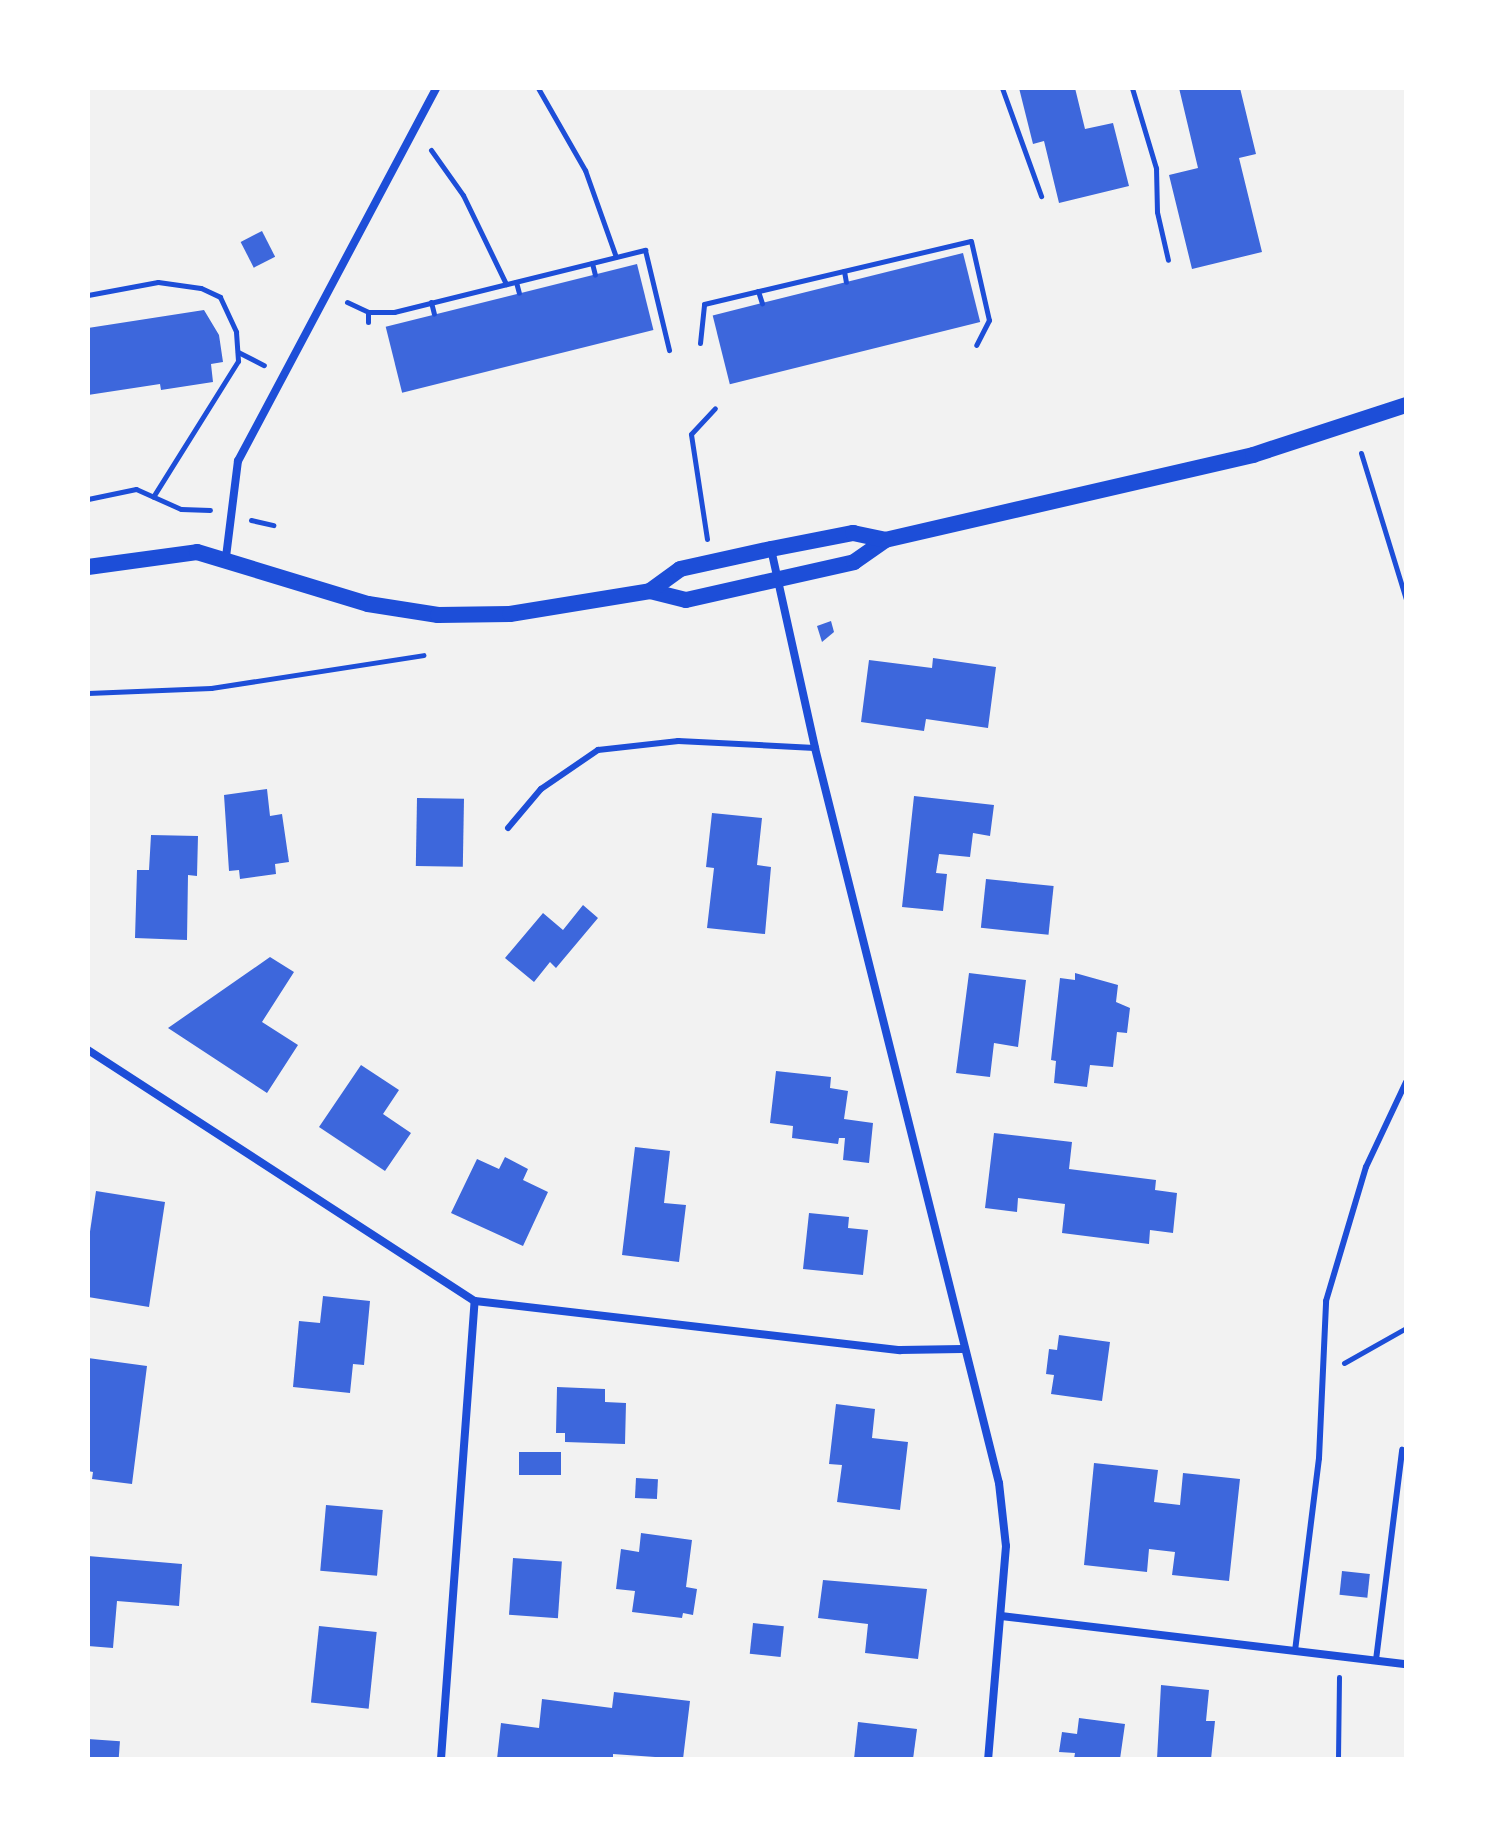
<!DOCTYPE html>
<style>
body{margin:0}
#map{position:relative;width:1494px;height:1847px;overflow:hidden;background:#f2f2f2;font-family:"Roboto Serif",serif}
div>[style]{position:absolute}
[style*='--x']{left:calc(var(--x)*1px);top:calc(var(--y)*1px);width:calc(var(--w)*1px);rotate:calc(var(--a)*1deg)}
.building>*{inset:0;background:#3d67dc;transform-origin:0 0}
.path>*{height:5px;margin:-2.5px;padding:0 2.5px;transform-origin:2.5px;border-radius:2.5px;background:#1d4ed8}
.service>*{height:6px;margin:-3px;padding:0 3px;transform-origin:3px;border-radius:3px;background:#1d4ed8}
.minor>*{height:8px;margin:-4px;padding:0 4px;transform-origin:4px;border-radius:4px;background:#1d4ed8}
.secondary>*{height:16px;margin:-8px;padding:0 8px;transform-origin:8px;border-radius:8px;background:#1d4ed8}
span{translate:-50% -50%;white-space:nowrap;text-align:center;line-height:1.15;-webkit-text-stroke:7px #fff;paint-order:stroke}
.frame{position:absolute;inset:0;border:90px solid #fff;pointer-events:none}
</style>
<div id="map">
<div class="building">
<div style="clip-path:polygon(1019px 88px,1075px 88px,1085px 129px,1113px 123px,1129px 186px,1059px 203px,1044px 141px,1033px 144px)"></div>
<div style="clip-path:polygon(1179px 88px,1240px 88px,1256px 154px,1239px 158px,1262px 252px,1192px 269px,1169px 175px,1198px 168px)"></div>
<div style="left:262px;top:231px;width:29px;height:24px;rotate:63deg"></div>
<div style="left:963px;top:253px;width:71px;height:258px;rotate:76deg"></div>
<div style="left:637px;top:264px;width:68px;height:259px;rotate:76deg"></div>
<div style="clip-path:polygon(204px 310px,219px 335px,223px 362px,211px 364px,213px 382px,161px 390px,160px 384px,88px 395px,88px 328px)"></div>
<div style="clip-path:polygon(831px 621px,834px 632px,822px 642px,817px 626px)"></div>
<div style="clip-path:polygon(933px 658px,996px 667px,988px 728px,926px 719px,924px 731px,861px 722px,869px 660px,932px 668px)"></div>
<div style="clip-path:polygon(267px 789px,270px 816px,282px 814px,289px 862px,275px 864px,276px 874px,240px 879px,239px 870px,229px 871px,224px 795px)"></div>
<div style="clip-path:polygon(914px 796px,994px 805px,990px 836px,973px 833px,970px 857px,939px 854px,936px 873px,947px 874px,943px 911px,902px 907px)"></div>
<div style="left:417px;top:798px;width:47px;height:68px;rotate:1deg"></div>
<div style="clip-path:polygon(712px 813px,762px 818px,757px 865px,771px 867px,765px 934px,707px 928px,714px 868px,706px 867px)"></div>
<div style="clip-path:polygon(151px 835px,198px 836px,197px 876px,188px 875px,187px 940px,135px 938px,137px 870px,149px 870px)"></div>
<div style="left:986px;top:879px;width:68px;height:49px;rotate:6deg"></div>
<div style="clip-path:polygon(583px 905px,598px 918px,556px 968px,550px 962px,534px 982px,505px 958px,543px 913px,563px 930px)"></div>
<div style="clip-path:polygon(270px 957px,294px 972px,262px 1022px,298px 1045px,267px 1093px,168px 1028px)"></div>
<div style="clip-path:polygon(969px 973px,1026px 980px,1018px 1047px,994px 1043px,990px 1077px,956px 1073px)"></div>
<div style="clip-path:polygon(1075px 973px,1118px 985px,1116px 1002px,1130px 1008px,1127px 1033px,1117px 1032px,1113px 1067px,1090px 1065px,1087px 1087px,1054px 1083px,1056px 1061px,1051px 1060px,1060px 978px,1075px 980px)"></div>
<div style="clip-path:polygon(361px 1065px,399px 1090px,383px 1114px,411px 1133px,385px 1171px,319px 1127px)"></div>
<div style="clip-path:polygon(776px 1071px,831px 1077px,830px 1088px,848px 1091px,844px 1119px,873px 1123px,869px 1163px,843px 1160px,845px 1138px,839px 1138px,838px 1144px,792px 1138px,793px 1126px,770px 1123px)"></div>
<div style="clip-path:polygon(994px 1133px,1072px 1142px,1069px 1169px,1156px 1180px,1155px 1190px,1177px 1193px,1173px 1233px,1150px 1230px,1149px 1244px,1062px 1233px,1065px 1204px,1018px 1198px,1017px 1212px,985px 1208px)"></div>
<div style="clip-path:polygon(635px 1147px,670px 1151px,664px 1203px,686px 1205px,679px 1262px,622px 1255px)"></div>
<div style="clip-path:polygon(505px 1157px,528px 1169px,523px 1180px,548px 1192px,523px 1246px,451px 1213px,477px 1159px,499px 1169px)"></div>
<div style="clip-path:polygon(96px 1191px,165px 1202px,149px 1307px,88px 1297px,88px 1245px)"></div>
<div style="clip-path:polygon(809px 1213px,849px 1217px,848px 1228px,868px 1230px,863px 1275px,803px 1269px)"></div>
<div style="clip-path:polygon(323px 1296px,370px 1301px,364px 1365px,353px 1364px,350px 1393px,293px 1387px,299px 1321px,320px 1323px)"></div>
<div style="clip-path:polygon(1059px 1335px,1110px 1342px,1102px 1401px,1051px 1394px,1054px 1375px,1046px 1374px,1049px 1349px,1057px 1350px)"></div>
<div style="clip-path:polygon(88px 1358px,147px 1366px,132px 1484px,92px 1479px,93px 1472px,88px 1471px)"></div>
<div style="clip-path:polygon(557px 1387px,605px 1389px,605px 1402px,626px 1403px,625px 1444px,565px 1442px,565px 1433px,556px 1433px)"></div>
<div style="clip-path:polygon(836px 1404px,875px 1409px,872px 1438px,908px 1442px,900px 1510px,837px 1502px,842px 1465px,829px 1464px)"></div>
<div style="left:519px;top:1452px;width:42px;height:23px"></div>
<div style="clip-path:polygon(1094px 1463px,1158px 1470px,1154px 1502px,1180px 1505px,1183px 1473px,1240px 1479px,1229px 1581px,1172px 1575px,1175px 1552px,1149px 1549px,1147px 1572px,1084px 1565px)"></div>
<div style="left:636px;top:1478px;width:22px;height:20px;rotate:3deg"></div>
<div style="left:326px;top:1505px;width:57px;height:66px;rotate:5deg"></div>
<div style="clip-path:polygon(641px 1533px,692px 1540px,686px 1587px,697px 1589px,693px 1615px,683px 1613px,682px 1618px,632px 1612px,635px 1591px,616px 1589px,621px 1549px,639px 1552px)"></div>
<div style="clip-path:polygon(88px 1556px,182px 1564px,179px 1606px,117px 1601px,113px 1648px,88px 1646px)"></div>
<div style="left:513px;top:1558px;width:49px;height:57px;rotate:4deg"></div>
<div style="left:1342px;top:1571px;width:28px;height:24px;rotate:6deg"></div>
<div style="clip-path:polygon(823px 1580px,927px 1589px,918px 1659px,865px 1653px,868px 1624px,818px 1618px)"></div>
<div style="left:753px;top:1623px;width:31px;height:31px;rotate:6deg"></div>
<div style="left:319px;top:1626px;width:58px;height:77px;rotate:6deg"></div>
<div style="clip-path:polygon(1161px 1685px,1209px 1690px,1206px 1721px,1215px 1721px,1211px 1759px,1157px 1759px)"></div>
<div style="clip-path:polygon(614px 1692px,690px 1701px,683px 1759px,613px 1754px,613px 1759px,497px 1759px,501px 1723px,539px 1728px,542px 1699px,612px 1708px)"></div>
<div style="clip-path:polygon(1079px 1718px,1125px 1724px,1120px 1759px,1074px 1759px,1075px 1753px,1059px 1752px,1062px 1732px,1077px 1734px)"></div>
<div style="clip-path:polygon(858px 1722px,917px 1729px,913px 1759px,854px 1759px)"></div>
<div style="left:88px;top:1739px;width:32px;height:20px;rotate:4deg"></div>
</div>
<div class="path">
<div style="--x:538;--y:88;--w:95;--a:60.2"></div>
<div style="--x:585;--y:170;--w:92;--a:70.4"></div>
<div style="--x:1002;--y:88;--w:115;--a:70.1"></div>
<div style="--x:1132;--y:88;--w:84;--a:73.3"></div>
<div style="--x:1156;--y:168;--w:44;--a:88.7"></div>
<div style="--x:1157;--y:212;--w:49;--a:77.1"></div>
<div style="--x:431;--y:150;--w:55;--a:54.6"></div>
<div style="--x:463;--y:195;--w:99;--a:64.2"></div>
<div style="--x:592;--y:263;--w:12;--a:76"></div>
<div style="--x:844;--y:271;--w:11;--a:80"></div>
<div style="--x:516;--y:282;--w:11;--a:75"></div>
<div style="--x:758;--y:291;--w:13;--a:72"></div>
<div style="--x:88;--y:295;--w:71;--a:-10.5"></div>
<div style="--x:158;--y:282;--w:43;--a:7.9"></div>
<div style="--x:201;--y:288;--w:21;--a:25"></div>
<div style="--x:220;--y:297;--w:38;--a:65"></div>
<div style="--x:236;--y:332;--w:29;--a:86"></div>
<div style="--x:238;--y:361;--w:160;--a:122"></div>
<div style="--x:347;--y:302;--w:23;--a:25"></div>
<div style="--x:368;--y:312;--w:26;--a:0"></div>
<div style="--x:394;--y:312;--w:259;--a:-13.9"></div>
<div style="--x:645;--y:250;--w:103;--a:76.5"></div>
<div style="--x:431;--y:302;--w:12;--a:76"></div>
<div style="--x:368;--y:312;--w:10;--a:90"></div>
<div style="--x:700;--y:343;--w:39;--a:-84"></div>
<div style="--x:704;--y:304;--w:274;--a:-13.3"></div>
<div style="--x:971;--y:241;--w:81;--a:77.2"></div>
<div style="--x:989;--y:320;--w:28;--a:117"></div>
<div style="--x:238;--y:352;--w:29;--a:27"></div>
<div style="--x:1361;--y:453;--w:153;--a:72.9"></div>
<div style="--x:88;--y:499;--w:49;--a:-11.8"></div>
<div style="--x:136;--y:489;--w:49;--a:24"></div>
<div style="--x:181;--y:509;--w:29;--a:2"></div>
<div style="--x:251;--y:520;--w:23;--a:13"></div>
<div style="--x:707;--y:539;--w:106;--a:-98.7"></div>
<div style="--x:691;--y:434;--w:35;--a:-47"></div>
<div style="--x:88;--y:693;--w:123;--a:-2.3"></div>
<div style="--x:211;--y:688;--w:215;--a:-8.8"></div>
<div style="--x:1344;--y:1363;--w:71;--a:-29.4"></div>
<div style="--x:1338;--y:1759;--w:82;--a:-89.3"></div>
</div>
<div class="service">
<div style="--x:508;--y:828;--w:51;--a:-49.8"></div>
<div style="--x:541;--y:789;--w:69;--a:-34.4"></div>
<div style="--x:598;--y:750;--w:81;--a:-6.4"></div>
<div style="--x:678;--y:741;--w:137;--a:2.9"></div>
<div style="--x:1295;--y:1651;--w:194;--a:-82.9"></div>
<div style="--x:1319;--y:1458;--w:157;--a:-87.4"></div>
<div style="--x:1326;--y:1301;--w:140;--a:-73.4"></div>
<div style="--x:1366;--y:1167;--w:94;--a:-64.8"></div>
<div style="--x:1376;--y:1660;--w:212;--a:-82.9"></div>
</div>
<div class="minor">
<div style="--x:771;--y:549;--w:204;--a:77.5"></div>
<div style="--x:815;--y:748;--w:758;--a:75.95"></div>
<div style="--x:999;--y:1483;--w:63;--a:83.7"></div>
<div style="--x:1006;--y:1546;--w:214;--a:94.8"></div>
<div style="--x:226;--y:557;--w:97;--a:-82.9"></div>
<div style="--x:238;--y:461;--w:422;--a:-62"></div>
<div style="--x:88;--y:1050;--w:461;--a:33"></div>
<div style="--x:475;--y:1301;--w:428;--a:6.6"></div>
<div style="--x:900;--y:1350;--w:62;--a:-0.9"></div>
<div style="--x:1001;--y:1616;--w:408;--a:6.8"></div>
<div style="--x:441;--y:1759;--w:459;--a:-85.8"></div>
</div>
<div class="secondary">
<div style="--x:88;--y:567;--w:110;--a:-7.8"></div>
<div style="--x:197;--y:552;--w:179;--a:16.9"></div>
<div style="--x:368;--y:604;--w:71;--a:8.9"></div>
<div style="--x:438;--y:615;--w:72;--a:-0.8"></div>
<div style="--x:510;--y:614;--w:142;--a:-9.3"></div>
<div style="--x:650;--y:591;--w:37;--a:14"></div>
<div style="--x:686;--y:600;--w:172;--a:-12.7"></div>
<div style="--x:854;--y:562;--w:38;--a:-35"></div>
<div style="--x:885;--y:540;--w:378;--a:-13"></div>
<div style="--x:1253;--y:455;--w:161;--a:-18.1"></div>
<div style="--x:650;--y:591;--w:37;--a:-36"></div>
<div style="--x:680;--y:569;--w:93;--a:-12.4"></div>
<div style="--x:771;--y:549;--w:84;--a:-11"></div>
<div style="--x:853;--y:533;--w:33;--a:12"></div>
</div>
<div class="frame"></div>
</div>
